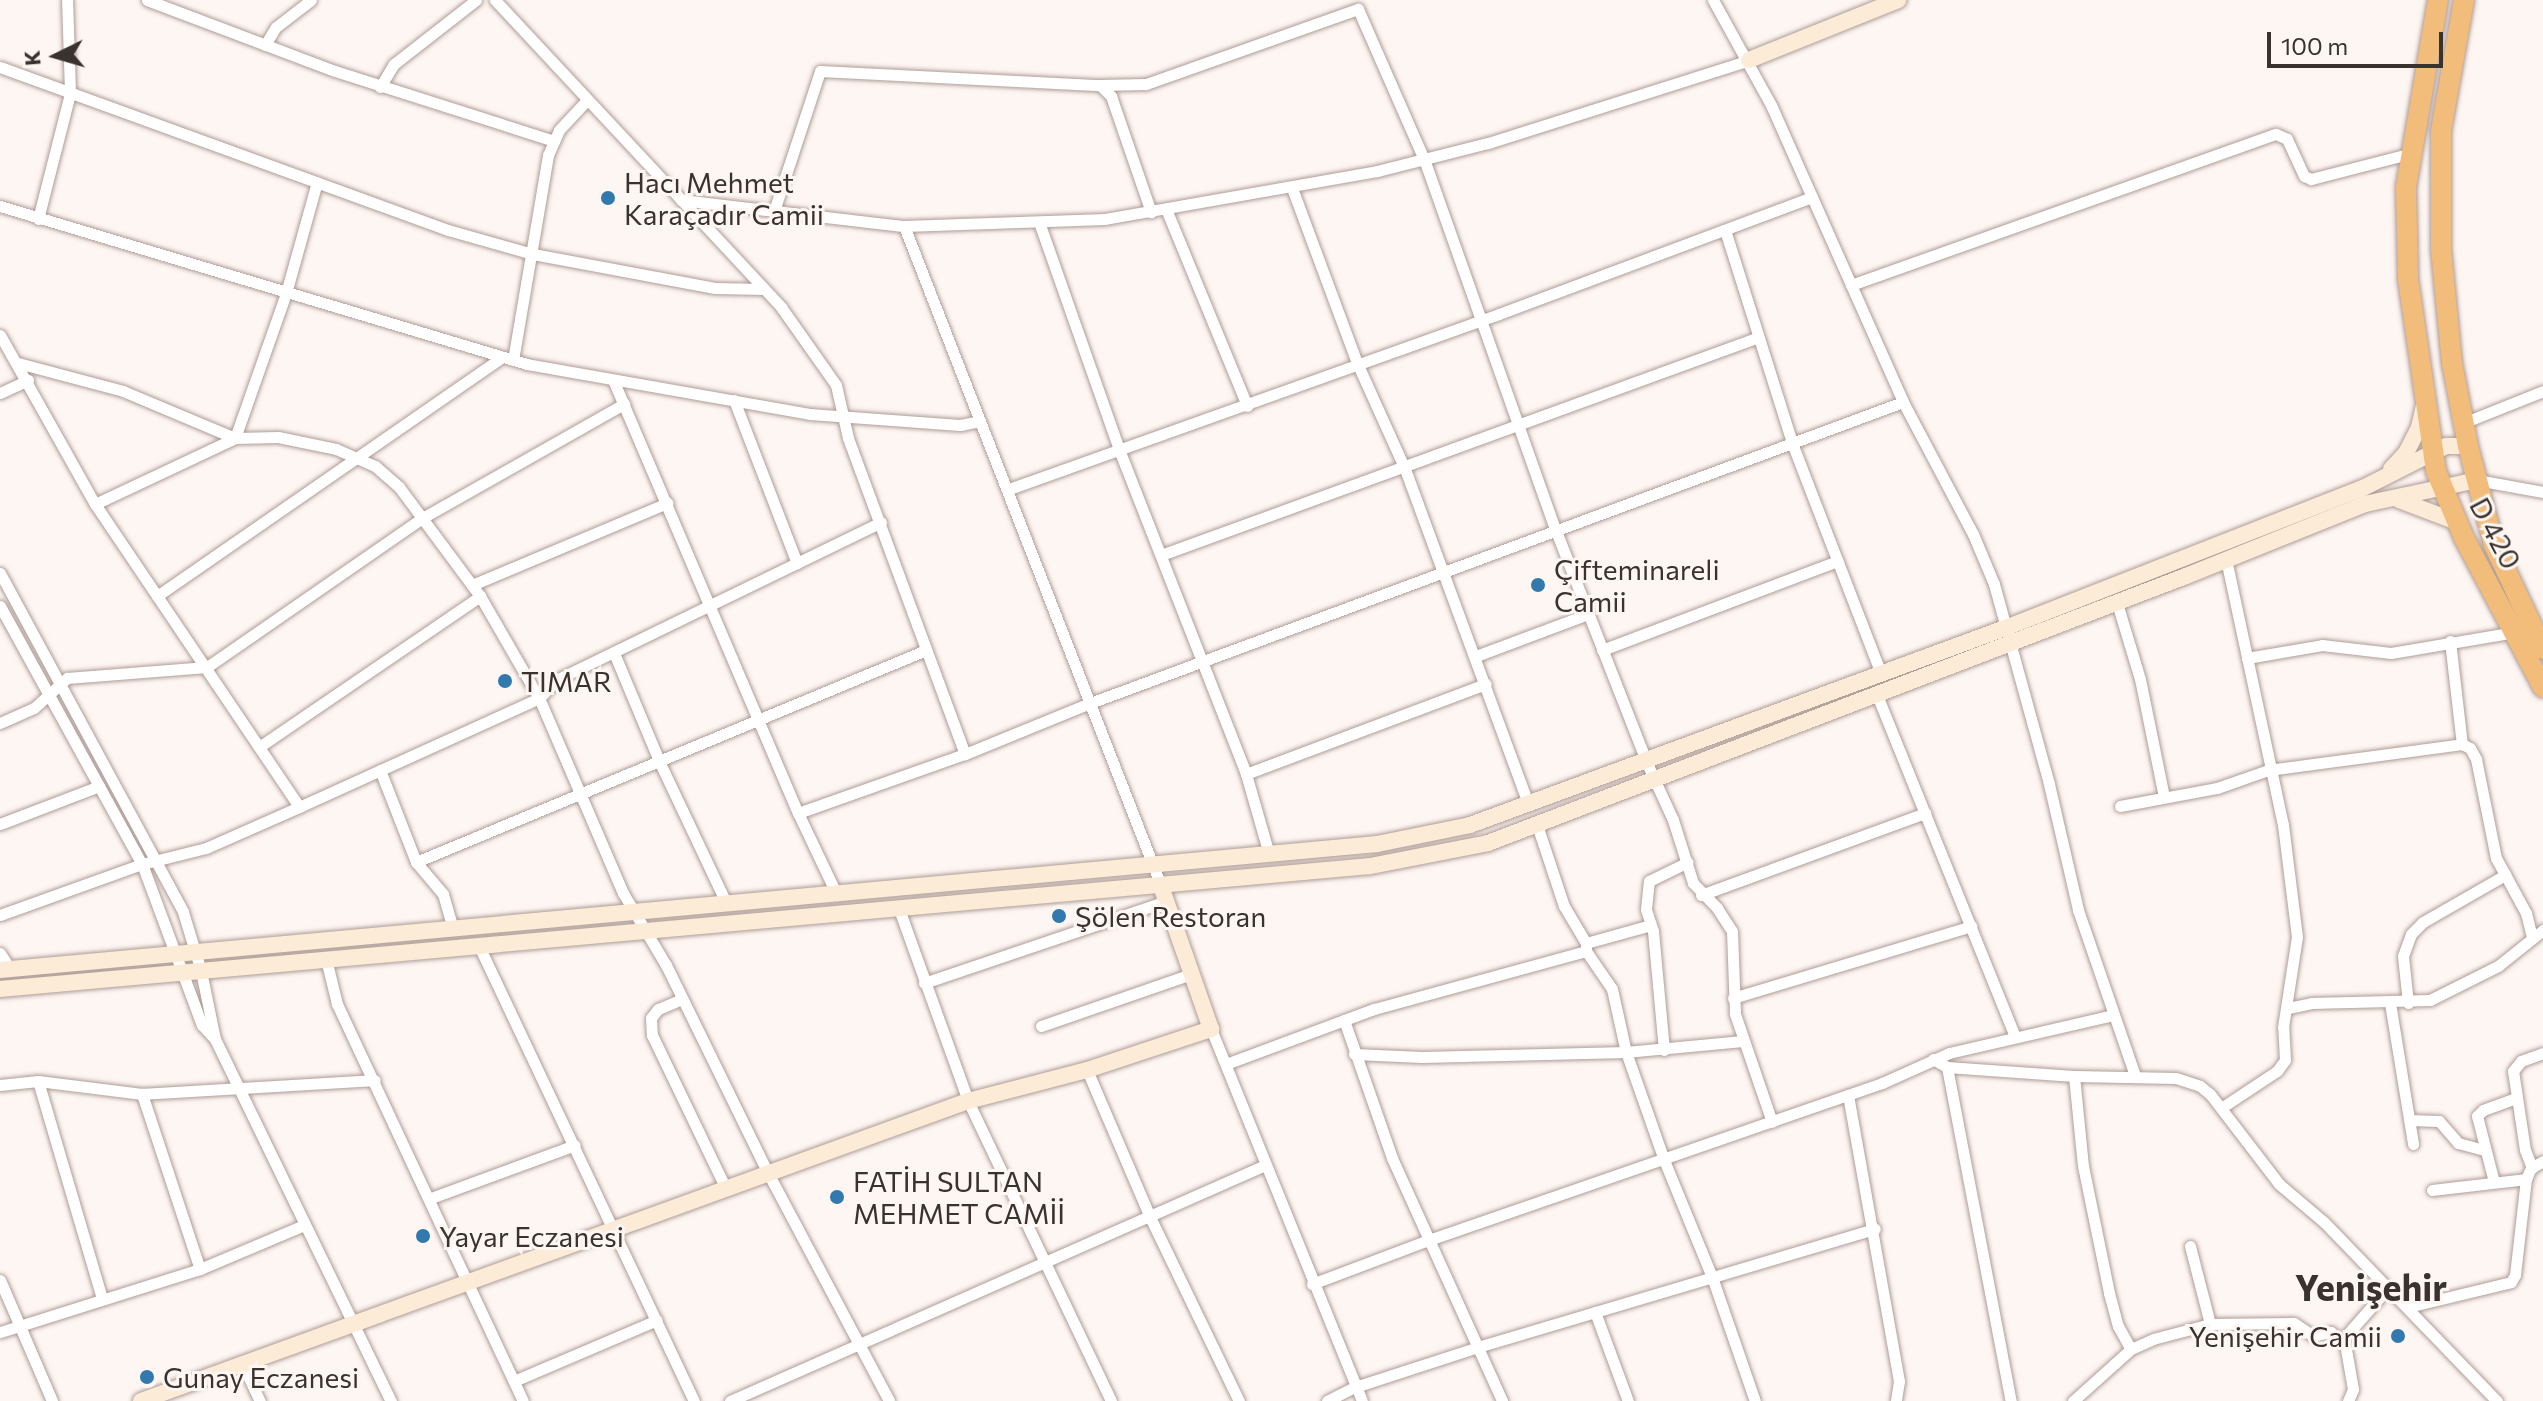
<!DOCTYPE html>
<meta charset="utf-8">
<style>
body{margin:0}
#map{position:relative;width:2543px;height:1401px;overflow:hidden;background:#fef6f3;font-family:Commissioner,sans-serif}
div>[style]{position:absolute}
[style*='--x']{left:calc(var(--x)*1px);top:calc(var(--y)*1px);width:calc(var(--w)*1px);rotate:calc(var(--a)*1deg)}
.roads{filter:drop-shadow(0 0 2px #ae9c96) drop-shadow(0 0 2px #ae9c96)}
.street>*{height:11px;margin:-5.5px;padding:0 5.5px;transform-origin:5.5px;border-radius:5.5px;background:#fff}
.secondary>*{height:16px;margin:-8px;padding:0 8px;transform-origin:8px;border-radius:8px;background:#fbebd7}
.highway>*{height:20px;margin:-10px;padding:0 10px;transform-origin:10px;border-radius:10px;background:#f2bc7b}
.dots>*{width:22px;height:22px;translate:-50% -50%;box-sizing:border-box;border:4px solid #fef6f3;border-radius:50%}
span{translate:-50% -50%;white-space:nowrap;text-align:center;line-height:1.15;-webkit-text-stroke:6px #fef6f3;paint-order:stroke}
.poi-label{font-size:28px;color:#39322f}
.left{translate:0 -50%;text-align:left}
.right{translate:-100% -50%;text-align:right}
.street-label{font-size:28px;color:#39322f}
.district-label{font-size:36px;color:#39322f;font-weight:700}
.north{position:absolute;left:16px;top:16px;width:80px;height:80px;-webkit-text-stroke:6px #fef6f3;paint-order:stroke;rotate:265deg;font-size:22px;font-weight:700;line-height:32px;text-align:center;color:#39322f}
.north::after{content:'';display:block;margin:auto;width:28px;height:36px;background:#39322f;clip-path:polygon(50% 0,100% 100%,50% 72%,0 100%)}
.scale{position:absolute;left:2267px;top:32px;width:176px;height:36px;box-sizing:border-box;border:4px solid #39322f;border-top:0;padding-left:10px;font-size:24px;line-height:28px;white-space:nowrap;color:#39322f;-webkit-text-stroke:6px #fef6f3;paint-order:stroke}
</style>
<div id="map">
<div class="roads">
<div class="street">
<div style="--x:147;--y:0;--w:201;--a:20.7"></div>
<div style="--x:335;--y:71;--w:230;--a:17.7"></div>
<div style="--x:495;--y:0;--w:420;--a:47"></div>
<div style="--x:781;--y:307;--w:95;--a:54.8"></div>
<div style="--x:836;--y:385;--w:54;--a:77.2"></div>
<div style="--x:848;--y:438;--w:337;--a:69.7"></div>
<div style="--x:1713;--y:0;--w:120;--a:61.1"></div>
<div style="--x:1771;--y:105;--w:325;--a:66"></div>
<div style="--x:1903;--y:402;--w:149;--a:62.1"></div>
<div style="--x:1973;--y:534;--w:54;--a:67.2"></div>
<div style="--x:1994;--y:584;--w:207;--a:74.6"></div>
<div style="--x:2049;--y:784;--w:129;--a:77"></div>
<div style="--x:2078;--y:910;--w:176;--a:71"></div>
<div style="--x:265;--y:45;--w:21;--a:-59"></div>
<div style="--x:276;--y:27;--w:44;--a:-37.6"></div>
<div style="--x:0;--y:67;--w:477;--a:20"></div>
<div style="--x:448;--y:230;--w:88;--a:15.8"></div>
<div style="--x:533;--y:254;--w:185;--a:10.6"></div>
<div style="--x:715;--y:288;--w:49;--a:1.2"></div>
<div style="--x:1100;--y:85;--w:16;--a:45"></div>
<div style="--x:1111;--y:96;--w:123;--a:71"></div>
<div style="--x:380;--y:87;--w:27;--a:-59"></div>
<div style="--x:394;--y:64;--w:104;--a:-38"></div>
<div style="--x:1292;--y:188;--w:189;--a:69.6"></div>
<div style="--x:1358;--y:365;--w:114;--a:65.7"></div>
<div style="--x:1405;--y:469;--w:357;--a:69.8"></div>
<div style="--x:681;--y:200;--w:225;--a:6.7"></div>
<div style="--x:904;--y:226;--w:201;--a:-2"></div>
<div style="--x:1105;--y:219;--w:276;--a:-10"></div>
<div style="--x:1377;--y:171;--w:114;--a:-14.2"></div>
<div style="--x:1488;--y:143;--w:274;--a:-17.6"></div>
<div style="--x:0;--y:206;--w:550;--a:16.69"></div>
<div style="--x:527;--y:364;--w:287;--a:10"></div>
<div style="--x:810;--y:414;--w:150;--a:4.2"></div>
<div style="--x:960;--y:425;--w:20;--a:-11"></div>
<div style="--x:1166;--y:209;--w:213;--a:67.6"></div>
<div style="--x:774;--y:211;--w:147;--a:-71.8"></div>
<div style="--x:820;--y:71;--w:280;--a:2.9"></div>
<div style="--x:1100;--y:85;--w:46;--a:-1.2"></div>
<div style="--x:1146;--y:84;--w:225;--a:-19.5"></div>
<div style="--x:1358;--y:9;--w:164;--a:66.3"></div>
<div style="--x:1424;--y:159;--w:395;--a:70.5"></div>
<div style="--x:1556;--y:531;--w:247;--a:68.6"></div>
<div style="--x:1646;--y:761;--w:65;--a:65.4"></div>
<div style="--x:1673;--y:820;--w:66;--a:72.4"></div>
<div style="--x:1693;--y:883;--w:35;--a:46"></div>
<div style="--x:1717;--y:908;--w:27;--a:57"></div>
<div style="--x:1732;--y:931;--w:83;--a:87.9"></div>
<div style="--x:1735;--y:1014;--w:114;--a:71.1"></div>
<div style="--x:38;--y:219;--w:130;--a:-75.7"></div>
<div style="--x:70;--y:93;--w:93;--a:-91.8"></div>
<div style="--x:1039;--y:222;--w:244;--a:70.6"></div>
<div style="--x:1120;--y:452;--w:346;--a:68.6"></div>
<div style="--x:1246;--y:774;--w:83;--a:74"></div>
<div style="--x:904;--y:226;--w:708;--a:68.72"></div>
<div style="--x:1725;--y:230;--w:223;--a:72.5"></div>
<div style="--x:1792;--y:443;--w:248;--a:68.9"></div>
<div style="--x:1851;--y:285;--w:451;--a:-19.6"></div>
<div style="--x:2276;--y:134;--w:12;--a:24"></div>
<div style="--x:2287;--y:139;--w:41;--a:65.3"></div>
<div style="--x:2304;--y:176;--w:8;--a:23"></div>
<div style="--x:2311;--y:179;--w:104;--a:-14.4"></div>
<div style="--x:0;--y:335;--w:194;--a:60.7"></div>
<div style="--x:95;--y:504;--w:365;--a:56"></div>
<div style="--x:513;--y:360;--w:208;--a:-80.3"></div>
<div style="--x:548;--y:155;--w:27;--a:-66"></div>
<div style="--x:559;--y:130;--w:40;--a:-47"></div>
<div style="--x:18;--y:363;--w:109;--a:14.9"></div>
<div style="--x:123;--y:391;--w:121;--a:22.8"></div>
<div style="--x:235;--y:438;--w:154;--a:-70.6"></div>
<div style="--x:286;--y:293;--w:115;--a:-74.4"></div>
<div style="--x:614;--y:382;--w:469;--a:66.9"></div>
<div style="--x:798;--y:813;--w:91;--a:64.6"></div>
<div style="--x:0;--y:393;--w:31;--a:-25"></div>
<div style="--x:734;--y:400;--w:175;--a:68.9"></div>
<div style="--x:2463;--y:423;--w:86;--a:-21.8"></div>
<div style="--x:2477;--y:480;--w:67;--a:10.3"></div>
<div style="--x:1009;--y:489;--w:520;--a:-19.65"></div>
<div style="--x:1499;--y:314;--w:334;--a:-20.5"></div>
<div style="--x:95;--y:504;--w:155;--a:-25.2"></div>
<div style="--x:235;--y:438;--w:43;--a:-1.3"></div>
<div style="--x:278;--y:437;--w:59;--a:11.7"></div>
<div style="--x:336;--y:449;--w:43;--a:23.6"></div>
<div style="--x:375;--y:466;--w:32;--a:41"></div>
<div style="--x:399;--y:487;--w:136;--a:53.4"></div>
<div style="--x:480;--y:596;--w:118;--a:60"></div>
<div style="--x:539;--y:698;--w:212;--a:66.7"></div>
<div style="--x:623;--y:893;--w:84;--a:59.2"></div>
<div style="--x:666;--y:965;--w:232;--a:63.9"></div>
<div style="--x:768;--y:1173;--w:258;--a:62"></div>
<div style="--x:1161;--y:555;--w:636;--a:-20.03"></div>
<div style="--x:0;--y:573;--w:385;--a:61.6"></div>
<div style="--x:183;--y:912;--w:62;--a:73"></div>
<div style="--x:201;--y:971;--w:69;--a:78.4"></div>
<div style="--x:472;--y:585;--w:212;--a:-22.8"></div>
<div style="--x:157;--y:596;--w:420;--a:-34.7"></div>
<div style="--x:2117;--y:603;--w:79;--a:73.2"></div>
<div style="--x:2140;--y:679;--w:120;--a:78.5"></div>
<div style="--x:0;--y:606;--w:294;--a:61.2"></div>
<div style="--x:142;--y:864;--w:172;--a:69.6"></div>
<div style="--x:202;--y:1025;--w:19;--a:47"></div>
<div style="--x:215;--y:1039;--w:403;--a:64.1"></div>
<div style="--x:2450;--y:641;--w:104;--a:83.4"></div>
<div style="--x:2462;--y:744;--w:9;--a:27"></div>
<div style="--x:2470;--y:748;--w:13;--a:61"></div>
<div style="--x:2476;--y:759;--w:101;--a:78.6"></div>
<div style="--x:2496;--y:858;--w:63;--a:61.4"></div>
<div style="--x:2526;--y:913;--w:25;--a:76"></div>
<div style="--x:1602;--y:650;--w:252;--a:-20.7"></div>
<div style="--x:614;--y:653;--w:119;--a:67.3"></div>
<div style="--x:660;--y:763;--w:157;--a:64.7"></div>
<div style="--x:1476;--y:656;--w:120;--a:-20.6"></div>
<div style="--x:2247;--y:658;--w:76;--a:-9.8"></div>
<div style="--x:2322;--y:645;--w:69;--a:6.6"></div>
<div style="--x:2391;--y:653;--w:126;--a:-9.6"></div>
<div style="--x:1877;--y:695;--w:368;--a:68"></div>
<div style="--x:0;--y:723;--w:37;--a:-24"></div>
<div style="--x:34;--y:708;--w:45;--a:-42.3"></div>
<div style="--x:67;--y:678;--w:140;--a:-4.5"></div>
<div style="--x:207;--y:667;--w:264;--a:-34.7"></div>
<div style="--x:424;--y:517;--w:230;--a:-29.5"></div>
<div style="--x:259;--y:747;--w:268;--a:-34.3"></div>
<div style="--x:380;--y:770;--w:99;--a:68.6"></div>
<div style="--x:416;--y:862;--w:42;--a:49.8"></div>
<div style="--x:443;--y:894;--w:37;--a:74"></div>
<div style="--x:1246;--y:774;--w:256;--a:-20.6"></div>
<div style="--x:2120;--y:806;--w:99;--a:-10.5"></div>
<div style="--x:2217;--y:788;--w:54;--a:-19.4"></div>
<div style="--x:2268;--y:770;--w:196;--a:-7.6"></div>
<div style="--x:798;--y:813;--w:177;--a:-19.5"></div>
<div style="--x:965;--y:754;--w:135;--a:-22.2"></div>
<div style="--x:1090;--y:703;--w:867;--a:-20.32"></div>
<div style="--x:0;--y:824;--w:106;--a:-21"></div>
<div style="--x:1537;--y:825;--w:85;--a:71.6"></div>
<div style="--x:1564;--y:906;--w:43;--a:59.3"></div>
<div style="--x:1586;--y:943;--w:8;--a:90"></div>
<div style="--x:1586;--y:951;--w:46;--a:55.6"></div>
<div style="--x:1612;--y:989;--w:65;--a:77.5"></div>
<div style="--x:1626;--y:1052;--w:114;--a:70.6"></div>
<div style="--x:1664;--y:1160;--w:126;--a:67.7"></div>
<div style="--x:1712;--y:1277;--w:131;--a:70.9"></div>
<div style="--x:416;--y:862;--w:552;--a:-22.57"></div>
<div style="--x:1701;--y:895;--w:239;--a:-20.1"></div>
<div style="--x:899;--y:909;--w:204;--a:70.2"></div>
<div style="--x:968;--y:1101;--w:332;--a:64.5"></div>
<div style="--x:0;--y:915;--w:151;--a:-19.8"></div>
<div style="--x:142;--y:864;--w:66;--a:-14"></div>
<div style="--x:206;--y:848;--w:102;--a:-23.8"></div>
<div style="--x:299;--y:807;--w:264;--a:-24.4"></div>
<div style="--x:539;--y:698;--w:27;--a:-45"></div>
<div style="--x:558;--y:679;--w:359;--a:-25.9"></div>
<div style="--x:1586;--y:943;--w:67;--a:-15.5"></div>
<div style="--x:479;--y:946;--w:503;--a:64.71"></div>
<div style="--x:0;--y:953;--w:19;--a:58"></div>
<div style="--x:326;--y:959;--w:46;--a:76.3"></div>
<div style="--x:337;--y:1004;--w:438;--a:64.9"></div>
<div style="--x:924;--y:983;--w:256;--a:-18.7"></div>
<div style="--x:1733;--y:998;--w:249;--a:-16.8"></div>
<div style="--x:682;--y:999;--w:26;--a:157"></div>
<div style="--x:658;--y:1009;--w:11;--a:128"></div>
<div style="--x:651;--y:1018;--w:17;--a:87"></div>
<div style="--x:652;--y:1035;--w:171;--a:64.3"></div>
<div style="--x:2390;--y:1003;--w:143;--a:80.7"></div>
<div style="--x:2408;--y:1003;--w:47;--a:-96.1"></div>
<div style="--x:2403;--y:956;--w:23;--a:-70"></div>
<div style="--x:2411;--y:934;--w:17;--a:-45"></div>
<div style="--x:2423;--y:922;--w:95;--a:-29.8"></div>
<div style="--x:2288;--y:1008;--w:24;--a:-12"></div>
<div style="--x:2311;--y:1003;--w:119;--a:-1.4"></div>
<div style="--x:2430;--y:1000;--w:76;--a:-26.6"></div>
<div style="--x:2498;--y:966;--w:58;--a:-38.7"></div>
<div style="--x:1344;--y:1020;--w:146;--a:70.8"></div>
<div style="--x:1392;--y:1158;--w:267;--a:65.6"></div>
<div style="--x:1041;--y:1026;--w:159;--a:-19.1"></div>
<div style="--x:1211;--y:1029;--w:401;--a:67.9"></div>
<div style="--x:1664;--y:1050;--w:120;--a:-95.3"></div>
<div style="--x:1653;--y:931;--w:23;--a:-108"></div>
<div style="--x:1646;--y:909;--w:28;--a:-84"></div>
<div style="--x:1649;--y:881;--w:43;--a:-26"></div>
<div style="--x:1354;--y:1054;--w:68;--a:2.5"></div>
<div style="--x:1422;--y:1057;--w:204;--a:-1.4"></div>
<div style="--x:1626;--y:1052;--w:117;--a:-5.4"></div>
<div style="--x:1933;--y:1059;--w:16;--a:30"></div>
<div style="--x:1947;--y:1067;--w:127;--a:4.1"></div>
<div style="--x:2074;--y:1076;--w:102;--a:1.1"></div>
<div style="--x:2176;--y:1078;--w:25;--a:18"></div>
<div style="--x:2200;--y:1086;--w:13;--a:39"></div>
<div style="--x:2210;--y:1094;--w:113;--a:52.5"></div>
<div style="--x:2279;--y:1184;--w:59;--a:40.2"></div>
<div style="--x:2324;--y:1222;--w:249;--a:46"></div>
<div style="--x:1226;--y:1064;--w:158;--a:-20.4"></div>
<div style="--x:1374;--y:1009;--w:220;--a:-15.3"></div>
<div style="--x:1947;--y:1067;--w:340;--a:79.2"></div>
<div style="--x:1087;--y:1070;--w:158;--a:66.8"></div>
<div style="--x:1149;--y:1215;--w:207;--a:64.2"></div>
<div style="--x:2074;--y:1076;--w:90;--a:84.3"></div>
<div style="--x:2083;--y:1166;--w:130;--a:78.4"></div>
<div style="--x:2109;--y:1293;--w:34;--a:75"></div>
<div style="--x:2118;--y:1326;--w:26;--a:61"></div>
<div style="--x:38;--y:1081;--w:227;--a:73.6"></div>
<div style="--x:0;--y:1085;--w:38;--a:-6"></div>
<div style="--x:38;--y:1081;--w:105;--a:7.1"></div>
<div style="--x:142;--y:1094;--w:233;--a:-3.4"></div>
<div style="--x:142;--y:1094;--w:184;--a:71.7"></div>
<div style="--x:1848;--y:1095;--w:291;--a:79.9"></div>
<div style="--x:1899;--y:1381;--w:20;--a:99"></div>
<div style="--x:2221;--y:1108;--w:67;--a:-33.5"></div>
<div style="--x:2277;--y:1071;--w:14;--a:-54"></div>
<div style="--x:2285;--y:1060;--w:33;--a:-93"></div>
<div style="--x:2283;--y:1027;--w:91;--a:-81.2"></div>
<div style="--x:2297;--y:937;--w:113;--a:-97.1"></div>
<div style="--x:2283;--y:825;--w:271;--a:-102.1"></div>
<div style="--x:2409;--y:1120;--w:30;--a:2"></div>
<div style="--x:2439;--y:1121;--w:29;--a:49"></div>
<div style="--x:2458;--y:1143;--w:27;--a:15"></div>
<div style="--x:2532;--y:1168;--w:19;--a:-111"></div>
<div style="--x:2525;--y:1150;--w:80;--a:-98.6"></div>
<div style="--x:2513;--y:1071;--w:13;--a:-51"></div>
<div style="--x:2521;--y:1061;--w:23;--a:-20"></div>
<div style="--x:2494;--y:1182;--w:68;--a:-104.4"></div>
<div style="--x:2477;--y:1116;--w:8;--a:-45"></div>
<div style="--x:2483;--y:1110;--w:35;--a:-20"></div>
<div style="--x:2432;--y:1190;--w:95;--a:-6.7"></div>
<div style="--x:431;--y:1198;--w:153;--a:-20.2"></div>
<div style="--x:2190;--y:1246;--w:81;--a:75.6"></div>
<div style="--x:0;--y:1280;--w:132;--a:66.7"></div>
<div style="--x:1312;--y:1284;--w:122;--a:-20.7"></div>
<div style="--x:1426;--y:1241;--w:483;--a:-19.1"></div>
<div style="--x:1882;--y:1083;--w:73;--a:-24.1"></div>
<div style="--x:1949;--y:1053;--w:168;--a:-13"></div>
<div style="--x:2408;--y:1307;--w:106;--a:-13.6"></div>
<div style="--x:2511;--y:1282;--w:8;--a:-60"></div>
<div style="--x:2515;--y:1275;--w:97;--a:-83.5"></div>
<div style="--x:2526;--y:1179;--w:12;--a:-66"></div>
<div style="--x:2531;--y:1168;--w:14;--a:-30"></div>
<div style="--x:1595;--y:1312;--w:95;--a:69.7"></div>
<div style="--x:0;--y:1332;--w:210;--a:-17.5"></div>
<div style="--x:200;--y:1269;--w:113;--a:-22.9"></div>
<div style="--x:243;--y:1365;--w:40;--a:65"></div>
<div style="--x:514;--y:1381;--w:155;--a:-23.1"></div>
<div style="--x:730;--y:1401;--w:585;--a:-23.8"></div>
<div style="--x:1327;--y:1401;--w:31;--a:-27"></div>
<div style="--x:1355;--y:1387;--w:129;--a:-18"></div>
<div style="--x:1478;--y:1347;--w:414;--a:-16.6"></div>
<div style="--x:2073;--y:1401;--w:78;--a:-41.9"></div>
<div style="--x:2131;--y:1349;--w:24;--a:-24"></div>
<div style="--x:2153;--y:1339;--w:59;--a:-14.7"></div>
<div style="--x:2210;--y:1324;--w:84;--a:-0.7"></div>
<div style="--x:2294;--y:1323;--w:23;--a:34"></div>
<div style="--x:2313;--y:1336;--w:18;--a:-13"></div>
<div style="--x:2331;--y:1332;--w:18;--a:43"></div>
<div style="--x:2348;--y:1401;--w:13;--a:-67"></div>
<div style="--x:2353;--y:1389;--w:52;--a:-100"></div>
<div style="--x:2344;--y:1338;--w:65;--a:-48.7"></div>
</div>
<div class="secondary">
<div style="--x:1749;--y:60;--w:161;--a:-21.9"></div>
<div style="--x:2391;--y:469;--w:22;--a:-47"></div>
<div style="--x:2406;--y:453;--w:29;--a:-63"></div>
<div style="--x:2419;--y:427;--w:22;--a:-77"></div>
<div style="--x:2399;--y:500;--w:62;--a:20.8"></div>
<div style="--x:0;--y:970;--w:1383;--a:-5.23"></div>
<div style="--x:1377;--y:844;--w:95;--a:-11.5"></div>
<div style="--x:1470;--y:825;--w:573;--a:-20.21"></div>
<div style="--x:2008;--y:627;--w:379;--a:-21.4"></div>
<div style="--x:2361;--y:489;--w:95;--a:-26.8"></div>
<div style="--x:2446;--y:446;--w:22;--a:0"></div>
<div style="--x:0;--y:989;--w:1376;--a:-5.13"></div>
<div style="--x:1370;--y:866;--w:120;--a:-11"></div>
<div style="--x:1488;--y:843;--w:747;--a:-20.93"></div>
<div style="--x:2186;--y:576;--w:193;--a:-21.9"></div>
<div style="--x:2365;--y:504;--w:115;--a:-12.1"></div>
<div style="--x:141;--y:1401;--w:880;--a:-19.94"></div>
<div style="--x:968;--y:1101;--w:123;--a:-14.6"></div>
<div style="--x:1087;--y:1070;--w:131;--a:-18.3"></div>
<div style="--x:1211;--y:1029;--w:151;--a:-109.3"></div>
</div>
<div class="highway">
<div style="--x:2438;--y:0;--w:191;--a:99.7"></div>
<div style="--x:2406;--y:188;--w:91;--a:88.7"></div>
<div style="--x:2408;--y:279;--w:194;--a:81.7"></div>
<div style="--x:2436;--y:471;--w:73;--a:67.3"></div>
<div style="--x:2464;--y:538;--w:169;--a:62.1"></div>
<div style="--x:2464;--y:0;--w:132;--a:100"></div>
<div style="--x:2441;--y:130;--w:119;--a:90"></div>
<div style="--x:2441;--y:249;--w:115;--a:84.5"></div>
<div style="--x:2452;--y:363;--w:85;--a:79.1"></div>
<div style="--x:2468;--y:446;--w:102;--a:75.3"></div>
<div style="--x:2494;--y:545;--w:115;--a:64.8"></div>
</div>
</div>
<div class="dots">
<div style="left:608px;top:198px;background:#3279ad"></div>
<div style="left:1538px;top:585px;background:#3279ad"></div>
<div style="left:505px;top:681px;background:#3279ad"></div>
<div style="left:1059px;top:916px;background:#3279ad"></div>
<div style="left:837px;top:1197px;background:#3279ad"></div>
<div style="left:423px;top:1236px;background:#3279ad"></div>
<div style="left:2398px;top:1336px;background:#3279ad"></div>
<div style="left:147px;top:1377px;background:#3279ad"></div>
</div>
<div class="poi-label">
<span class="left" style="left:624px;top:198px">Hacı Mehmet<br>Karaçadır Camii</span>
<span class="left" style="left:1554px;top:585px">Çifteminareli<br>Camii</span>
<span class="left" style="left:521px;top:681px">TIMAR</span>
<span class="left" style="left:1075px;top:916px">Şölen Restoran</span>
<span class="left" style="left:853px;top:1197px">FATİH SULTAN<br>MEHMET CAMİİ</span>
<span class="left" style="left:439px;top:1236px">Yayar Eczanesi</span>
<span class="right" style="left:2382px;top:1336px">Yenişehir Camii</span>
<span class="left" style="left:163px;top:1377px">Gunay Eczanesi</span>
</div>
<div class="street-label">
<span style="left:2496px;top:533px;rotate:62deg">D 420</span>
</div>
<div class="district-label">
<span style="left:2371px;top:1287px">Yenişehir</span>
</div>
<div class="north">K</div>
<div class="scale">100 m</div>
</div>
